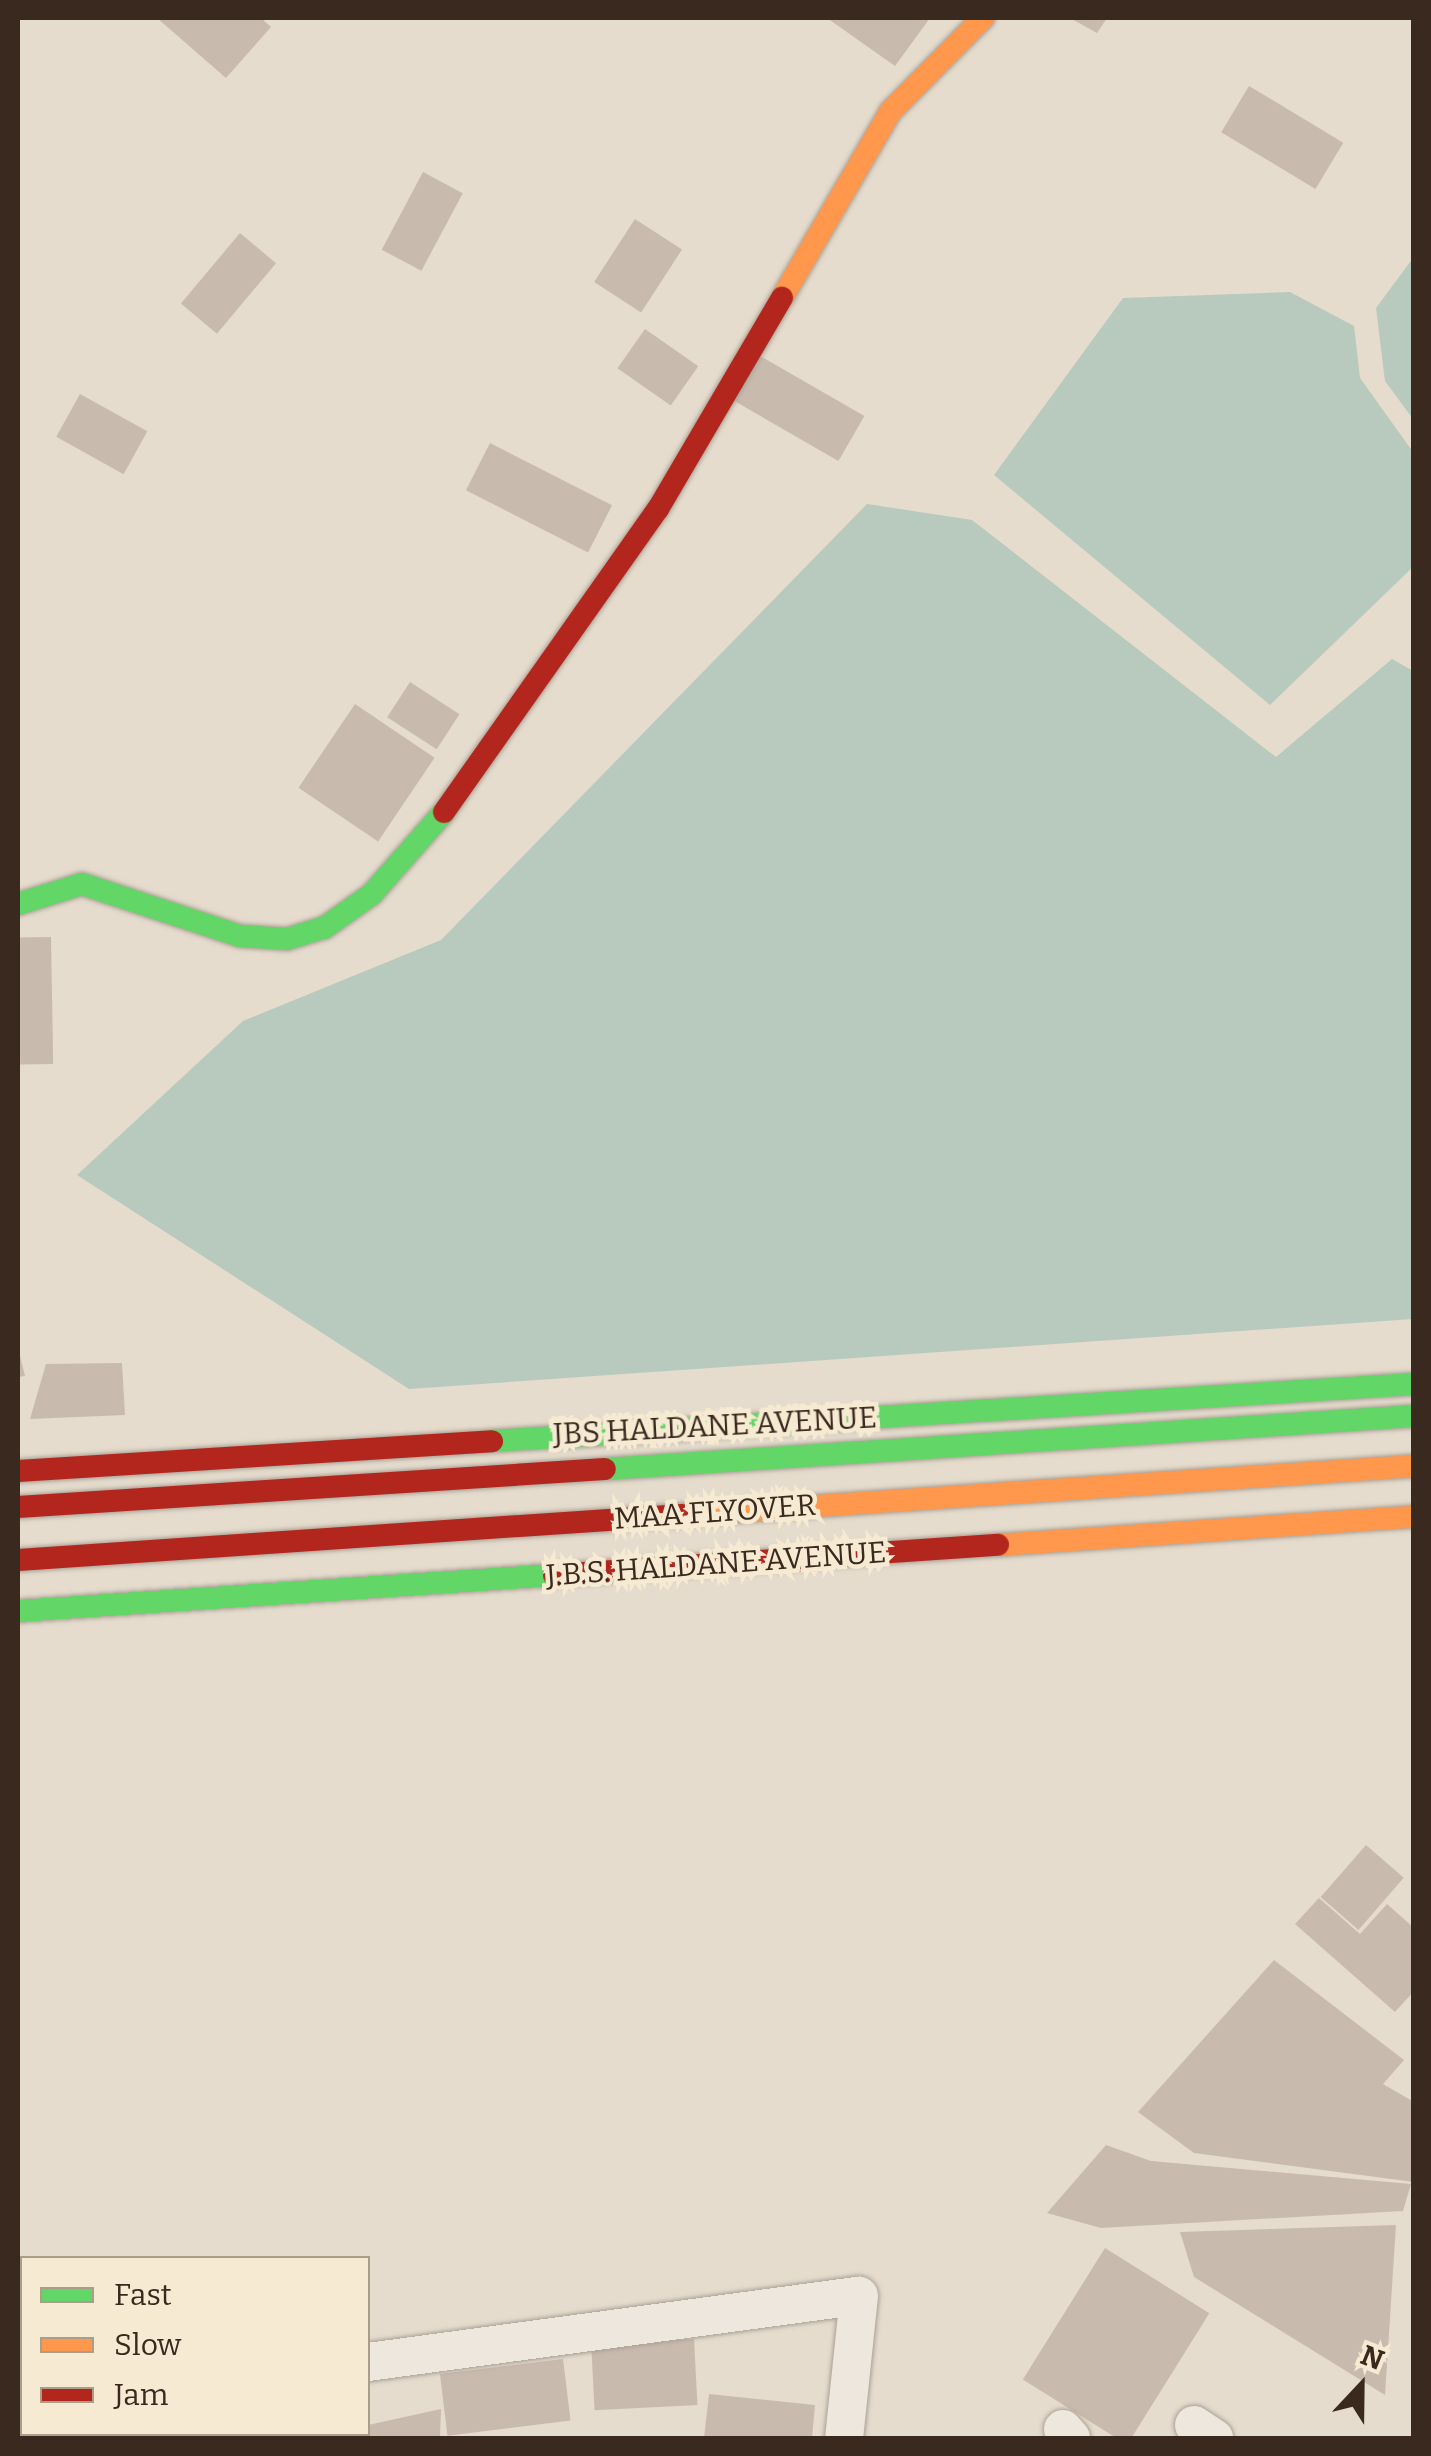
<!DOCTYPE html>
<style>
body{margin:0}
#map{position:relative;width:1431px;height:2456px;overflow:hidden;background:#e5dccd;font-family:Bitter,serif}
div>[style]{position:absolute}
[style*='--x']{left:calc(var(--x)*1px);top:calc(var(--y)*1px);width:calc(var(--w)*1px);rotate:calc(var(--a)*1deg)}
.water>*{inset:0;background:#b8c9be}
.building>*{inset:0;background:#c9baae;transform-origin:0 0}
.roads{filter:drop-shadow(0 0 2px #aaa196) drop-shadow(0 0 2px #aaa196)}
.street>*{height:38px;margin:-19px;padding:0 19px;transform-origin:19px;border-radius:19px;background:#ede7de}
.fast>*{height:22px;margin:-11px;padding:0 11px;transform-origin:11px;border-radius:11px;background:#63d668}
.slow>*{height:22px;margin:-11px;padding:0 11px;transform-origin:11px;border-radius:11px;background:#ff974d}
.jam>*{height:22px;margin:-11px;padding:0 11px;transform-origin:11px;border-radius:11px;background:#b3261e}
span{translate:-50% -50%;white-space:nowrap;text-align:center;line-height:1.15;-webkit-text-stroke:9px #f6ead2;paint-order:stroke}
.street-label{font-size:30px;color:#39291e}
.frame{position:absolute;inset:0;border:20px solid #39291e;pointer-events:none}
.legend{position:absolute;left:20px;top:2256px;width:350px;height:180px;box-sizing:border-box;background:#f6ead2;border:2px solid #aa9d8a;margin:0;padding:12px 18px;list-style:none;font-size:30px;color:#39291e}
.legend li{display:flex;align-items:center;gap:20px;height:50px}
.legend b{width:50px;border:2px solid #aa9d8a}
.north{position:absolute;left:1311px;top:2336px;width:100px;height:100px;-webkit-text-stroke:8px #f6ead2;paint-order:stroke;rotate:22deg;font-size:28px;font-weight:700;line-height:40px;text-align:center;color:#39291e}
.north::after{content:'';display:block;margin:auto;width:35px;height:45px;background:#39291e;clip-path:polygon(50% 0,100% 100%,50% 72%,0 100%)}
</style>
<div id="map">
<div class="water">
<div style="clip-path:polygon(1413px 258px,1413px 419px,1385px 381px,1376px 308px)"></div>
<div style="clip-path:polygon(1290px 292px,1354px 326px,1360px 378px,1413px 452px,1414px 566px,1270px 705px,994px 475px,1123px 298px)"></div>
<div style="clip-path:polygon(867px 504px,972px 520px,1276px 757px,1392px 659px,1413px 671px,1413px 1319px,409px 1389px,77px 1175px,243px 1021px,441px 940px)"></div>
</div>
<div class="building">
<div style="clip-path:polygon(157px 18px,261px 18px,271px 27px,226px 78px)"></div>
<div style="clip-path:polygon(827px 18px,930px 18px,895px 66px)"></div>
<div style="clip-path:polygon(1070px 18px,1107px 18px,1097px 33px)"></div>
<div style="left:1249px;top:86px;width:110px;height:54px;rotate:31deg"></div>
<div style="left:423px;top:172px;width:45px;height:88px;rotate:28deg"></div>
<div style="left:635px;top:219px;width:56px;height:75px;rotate:33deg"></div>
<div style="left:240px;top:233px;width:47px;height:92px;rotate:40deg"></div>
<div style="left:645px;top:329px;width:65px;height:48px;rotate:35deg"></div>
<div style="left:757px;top:354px;width:124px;height:52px;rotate:30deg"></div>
<div style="left:80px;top:394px;width:77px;height:49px;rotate:29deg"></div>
<div style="left:490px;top:443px;width:137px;height:53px;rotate:27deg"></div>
<div style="left:410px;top:682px;width:59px;height:42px;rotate:33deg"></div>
<div style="left:355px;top:704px;width:96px;height:101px;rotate:34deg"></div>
<div style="left:51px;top:937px;width:127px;height:33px;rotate:89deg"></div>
<div style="clip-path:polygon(18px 1348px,25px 1376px,18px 1377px)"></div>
<div style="clip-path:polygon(122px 1363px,125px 1415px,30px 1419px,46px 1364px)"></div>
<div style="left:1366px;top:1845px;width:50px;height:69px;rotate:41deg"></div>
<div style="clip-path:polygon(1319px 1898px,1360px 1934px,1387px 1904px,1414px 1928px,1414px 1991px,1395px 2012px,1295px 1924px)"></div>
<div style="clip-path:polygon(1274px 1960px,1404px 2060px,1383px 2084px,1414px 2102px,1414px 2182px,1194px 2153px,1138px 2112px)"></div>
<div style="clip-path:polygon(1106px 2145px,1151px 2161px,1411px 2184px,1403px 2211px,1101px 2228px,1047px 2213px)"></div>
<div style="clip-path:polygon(1396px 2225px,1385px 2395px,1194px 2277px,1180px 2232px)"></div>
<div style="left:1105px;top:2248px;width:123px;height:155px;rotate:32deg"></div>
<div style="left:694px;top:2339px;width:66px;height:103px;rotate:87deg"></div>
<div style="left:563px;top:2359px;width:62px;height:124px;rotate:83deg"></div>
<div style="clip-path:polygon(709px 2394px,815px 2405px,812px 2438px,704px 2438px)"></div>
<div style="clip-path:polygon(441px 2409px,440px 2438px,359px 2438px,368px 2425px)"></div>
</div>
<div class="roads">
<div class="street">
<div style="--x:368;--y:2362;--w:495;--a:-7.7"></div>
<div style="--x:859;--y:2296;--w:143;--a:96"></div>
<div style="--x:18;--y:2414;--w:4;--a:0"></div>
<div style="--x:1194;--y:2425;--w:24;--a:33"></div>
<div style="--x:1063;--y:2429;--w:12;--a:48"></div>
<div style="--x:334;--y:2438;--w:4;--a:-90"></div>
</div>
<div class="fast">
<div style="--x:18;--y:904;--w:67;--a:-17.4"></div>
<div style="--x:82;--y:884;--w:166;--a:18.2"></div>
<div style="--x:240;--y:936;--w:47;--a:3.7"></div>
<div style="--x:287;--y:939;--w:39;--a:-17"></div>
<div style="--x:324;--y:928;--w:59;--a:-35.3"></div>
<div style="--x:372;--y:894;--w:109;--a:-48.7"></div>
<div style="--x:492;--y:1441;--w:924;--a:-3.54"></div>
<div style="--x:605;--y:1469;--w:811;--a:-3.75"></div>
<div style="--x:18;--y:1611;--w:537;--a:-3.84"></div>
</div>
<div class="slow">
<div style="--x:782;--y:298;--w:216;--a:-59.8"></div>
<div style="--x:891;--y:111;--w:131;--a:-45.3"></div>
<div style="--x:682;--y:1515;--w:734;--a:-3.83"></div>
<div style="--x:998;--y:1545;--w:417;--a:-3.9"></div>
</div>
<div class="jam">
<div style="--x:444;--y:812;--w:371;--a:-54.8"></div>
<div style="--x:658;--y:509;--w:245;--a:-59.6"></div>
<div style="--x:18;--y:1471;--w:475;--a:-3.6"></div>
<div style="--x:18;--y:1507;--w:588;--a:-3.7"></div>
<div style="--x:18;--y:1560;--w:666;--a:-3.88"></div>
<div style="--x:554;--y:1575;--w:445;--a:-3.9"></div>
</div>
</div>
<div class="street-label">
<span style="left:715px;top:1426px;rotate:-3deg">JBS HALDANE AVENUE</span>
<span style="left:715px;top:1512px;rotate:-4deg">MAA FLYOVER</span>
<span style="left:716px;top:1564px;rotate:-4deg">J.B.S. HALDANE AVENUE</span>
</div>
<div class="frame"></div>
<ul class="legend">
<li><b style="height:12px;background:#63d668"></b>Fast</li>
<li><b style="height:12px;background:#ff974d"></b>Slow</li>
<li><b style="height:12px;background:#b3261e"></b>Jam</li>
</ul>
<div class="north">N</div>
</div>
